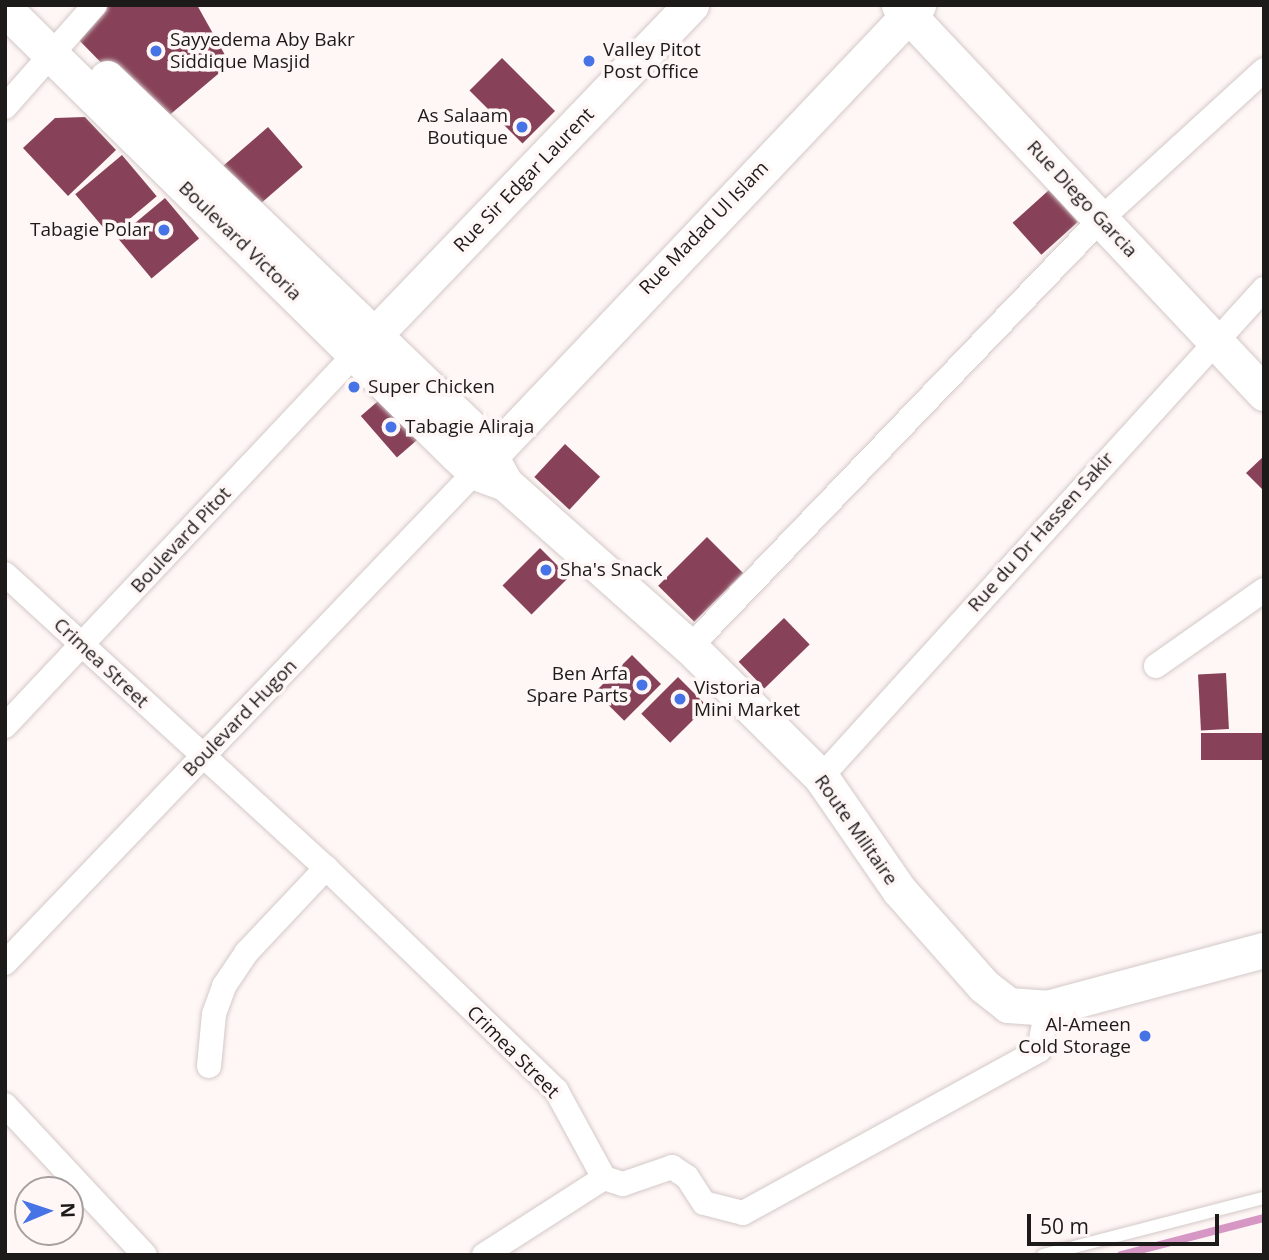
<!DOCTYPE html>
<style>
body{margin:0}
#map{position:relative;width:1269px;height:1260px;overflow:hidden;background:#fff7f6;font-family:"Open Sans",sans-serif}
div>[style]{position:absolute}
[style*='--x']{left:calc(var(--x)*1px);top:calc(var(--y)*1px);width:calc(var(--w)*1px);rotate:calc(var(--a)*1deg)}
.stream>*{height:8px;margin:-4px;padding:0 4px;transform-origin:4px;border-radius:4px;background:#d697c5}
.building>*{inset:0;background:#874259;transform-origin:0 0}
.roads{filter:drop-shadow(0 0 2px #d3c9c8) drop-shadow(0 0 2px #d3c9c8)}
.lane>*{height:12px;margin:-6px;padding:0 6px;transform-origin:6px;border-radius:6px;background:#fff}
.street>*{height:24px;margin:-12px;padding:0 12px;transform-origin:12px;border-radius:12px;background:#fff}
.secondary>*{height:35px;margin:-17.5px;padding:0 17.5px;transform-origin:17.5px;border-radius:17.5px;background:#fff}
.dots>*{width:19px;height:19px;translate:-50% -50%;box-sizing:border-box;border:4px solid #fff7f6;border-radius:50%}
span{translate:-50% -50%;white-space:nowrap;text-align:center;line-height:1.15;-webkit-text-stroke:7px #fff7f6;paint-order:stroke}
.poi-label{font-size:19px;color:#1d1a1a}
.left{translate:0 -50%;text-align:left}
.right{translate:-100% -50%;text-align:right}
.street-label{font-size:19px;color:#1d1a1a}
.frame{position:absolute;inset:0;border:7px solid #1d1a1a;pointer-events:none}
.north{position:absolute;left:14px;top:1176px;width:70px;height:70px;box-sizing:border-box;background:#fff7f6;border:2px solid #a59f9e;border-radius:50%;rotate:88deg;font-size:19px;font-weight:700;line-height:28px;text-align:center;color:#1d1a1a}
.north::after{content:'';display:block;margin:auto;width:24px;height:32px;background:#4673e5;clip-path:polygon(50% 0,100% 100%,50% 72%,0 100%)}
.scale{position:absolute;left:1027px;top:1214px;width:192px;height:32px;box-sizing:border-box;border:4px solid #1d1a1a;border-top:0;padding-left:9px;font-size:21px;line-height:24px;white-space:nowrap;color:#1d1a1a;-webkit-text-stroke:5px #fff7f6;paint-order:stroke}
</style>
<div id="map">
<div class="stream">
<div style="--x:1121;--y:1255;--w:148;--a:-14.5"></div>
</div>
<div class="building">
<div style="clip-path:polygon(107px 5px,197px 5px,230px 64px,160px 123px,77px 38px)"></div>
<div style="left:502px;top:58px;width:75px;height:46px;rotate:45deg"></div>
<div style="clip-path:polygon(85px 117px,116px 150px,68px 196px,23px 148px,55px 118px)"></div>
<div style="left:268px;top:127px;width:53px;height:60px;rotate:49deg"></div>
<div style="left:122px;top:155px;width:54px;height:61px;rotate:50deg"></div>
<div style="left:1049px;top:190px;width:43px;height:49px;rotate:48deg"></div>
<div style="left:165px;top:198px;width:53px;height:62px;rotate:50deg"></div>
<div style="left:385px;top:395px;width:55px;height:32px;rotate:49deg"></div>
<div style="left:565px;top:444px;width:48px;height:45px;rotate:43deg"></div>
<div style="clip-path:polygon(1264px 456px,1264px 491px,1246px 473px)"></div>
<div style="left:707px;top:537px;width:51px;height:69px;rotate:45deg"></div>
<div style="left:540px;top:548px;width:41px;height:53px;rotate:45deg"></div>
<div style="left:784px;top:618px;width:37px;height:63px;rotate:46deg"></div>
<div style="left:632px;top:655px;width:41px;height:52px;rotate:45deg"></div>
<div style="left:1226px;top:673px;width:56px;height:28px;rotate:87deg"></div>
<div style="left:678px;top:677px;width:41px;height:52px;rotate:45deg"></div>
<div style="left:1264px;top:733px;width:27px;height:63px;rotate:90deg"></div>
</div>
<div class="roads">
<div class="lane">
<div style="--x:1043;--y:1255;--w:228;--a:-14.5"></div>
</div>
<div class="street">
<div style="--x:5;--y:107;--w:136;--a:-48.6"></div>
<div style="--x:5;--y:574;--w:435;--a:42.5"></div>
<div style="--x:326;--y:868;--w:320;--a:44"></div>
<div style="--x:556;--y:1090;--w:100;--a:61.4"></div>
<div style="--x:604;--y:1178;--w:20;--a:18"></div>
<div style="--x:623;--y:1184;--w:52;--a:-19.1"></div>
<div style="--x:672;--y:1167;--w:18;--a:34"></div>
<div style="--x:687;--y:1177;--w:31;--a:57"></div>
<div style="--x:704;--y:1203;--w:40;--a:14.4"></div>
<div style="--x:743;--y:1213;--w:338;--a:-28.8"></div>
<div style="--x:1039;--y:1050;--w:43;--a:-79.2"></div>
<div style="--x:690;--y:647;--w:593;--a:-46.16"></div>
<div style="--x:1101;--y:219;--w:221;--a:-42.4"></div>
<div style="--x:1156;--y:666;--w:132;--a:-35.1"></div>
<div style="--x:5;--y:726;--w:512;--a:-46.74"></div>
<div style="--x:821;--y:777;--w:659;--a:-47.77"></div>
<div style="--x:5;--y:963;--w:680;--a:-46.25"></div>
<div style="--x:209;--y:1066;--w:52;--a:-84.5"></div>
<div style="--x:214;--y:1014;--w:30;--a:-70"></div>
<div style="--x:224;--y:986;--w:40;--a:-56"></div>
<div style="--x:246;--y:953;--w:117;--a:-46.7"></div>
<div style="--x:5;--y:1105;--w:205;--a:47"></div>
<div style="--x:484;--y:1255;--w:143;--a:-32.7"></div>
</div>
<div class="secondary">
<div style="--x:899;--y:5;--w:533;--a:46.75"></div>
<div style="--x:5;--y:9;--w:635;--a:44.62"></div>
<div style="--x:457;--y:455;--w:25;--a:43"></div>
<div style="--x:475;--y:472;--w:32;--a:20"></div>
<div style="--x:505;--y:483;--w:247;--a:41.6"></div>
<div style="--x:690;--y:647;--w:185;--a:44.8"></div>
<div style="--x:821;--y:777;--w:137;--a:55.4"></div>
<div style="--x:899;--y:890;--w:128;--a:48.5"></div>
<div style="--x:984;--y:986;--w:31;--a:38"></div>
<div style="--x:1008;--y:1005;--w:39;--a:4"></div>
<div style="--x:1047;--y:1008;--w:225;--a:-15"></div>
<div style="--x:107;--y:78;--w:518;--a:43.9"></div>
<div style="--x:480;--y:437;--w:52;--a:61.5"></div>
<div style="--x:359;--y:351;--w:480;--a:-46.2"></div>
<div style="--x:477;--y:470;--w:641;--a:-46.52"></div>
</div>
</div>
<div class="dots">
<div style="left:156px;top:51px;background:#4673e5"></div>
<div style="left:589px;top:61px;background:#4673e5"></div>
<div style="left:522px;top:127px;background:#4673e5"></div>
<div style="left:164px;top:230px;background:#4673e5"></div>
<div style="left:354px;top:387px;background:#4673e5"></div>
<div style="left:391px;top:427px;background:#4673e5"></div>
<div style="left:546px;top:570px;background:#4673e5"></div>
<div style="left:642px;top:685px;background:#4673e5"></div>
<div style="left:680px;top:699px;background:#4673e5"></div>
<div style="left:1145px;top:1036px;background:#4673e5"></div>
</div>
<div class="poi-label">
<span class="left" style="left:170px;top:51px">Sayyedema Aby Bakr<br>Siddique Masjid</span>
<span class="left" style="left:603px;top:61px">Valley Pitot<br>Post Office</span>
<span class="right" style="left:508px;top:127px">As Salaam<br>Boutique</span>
<span class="right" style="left:150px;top:230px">Tabagie Polar</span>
<span class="left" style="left:368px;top:387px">Super Chicken</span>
<span class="left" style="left:405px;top:427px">Tabagie Aliraja</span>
<span class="left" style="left:560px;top:570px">Sha's Snack</span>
<span class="right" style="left:628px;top:685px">Ben Arfa<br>Spare Parts</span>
<span class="left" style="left:694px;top:699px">Vistoria<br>Mini Market</span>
<span class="right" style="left:1131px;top:1036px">Al-Ameen<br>Cold Storage</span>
</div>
<div class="street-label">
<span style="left:524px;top:180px;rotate:-46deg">Rue Sir Edgar Laurent</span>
<span style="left:1082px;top:199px;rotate:47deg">Rue Diego Garcia</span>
<span style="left:704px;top:228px;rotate:-46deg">Rue Madad Ul Islam</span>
<span style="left:240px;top:241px;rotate:44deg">Boulevard Victoria</span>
<span style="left:1041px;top:532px;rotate:-48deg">Rue du Dr Hassen Sakir</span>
<span style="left:181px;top:540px;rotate:-47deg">Boulevard Pitot</span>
<span style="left:101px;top:663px;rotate:43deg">Crimea Street</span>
<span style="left:240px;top:718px;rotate:-46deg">Boulevard Hugon</span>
<span style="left:856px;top:830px;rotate:55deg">Route Militaire</span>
<span style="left:513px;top:1052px;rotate:45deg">Crimea Street</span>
</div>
<div class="frame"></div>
<div class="north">N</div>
<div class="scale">50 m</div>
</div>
